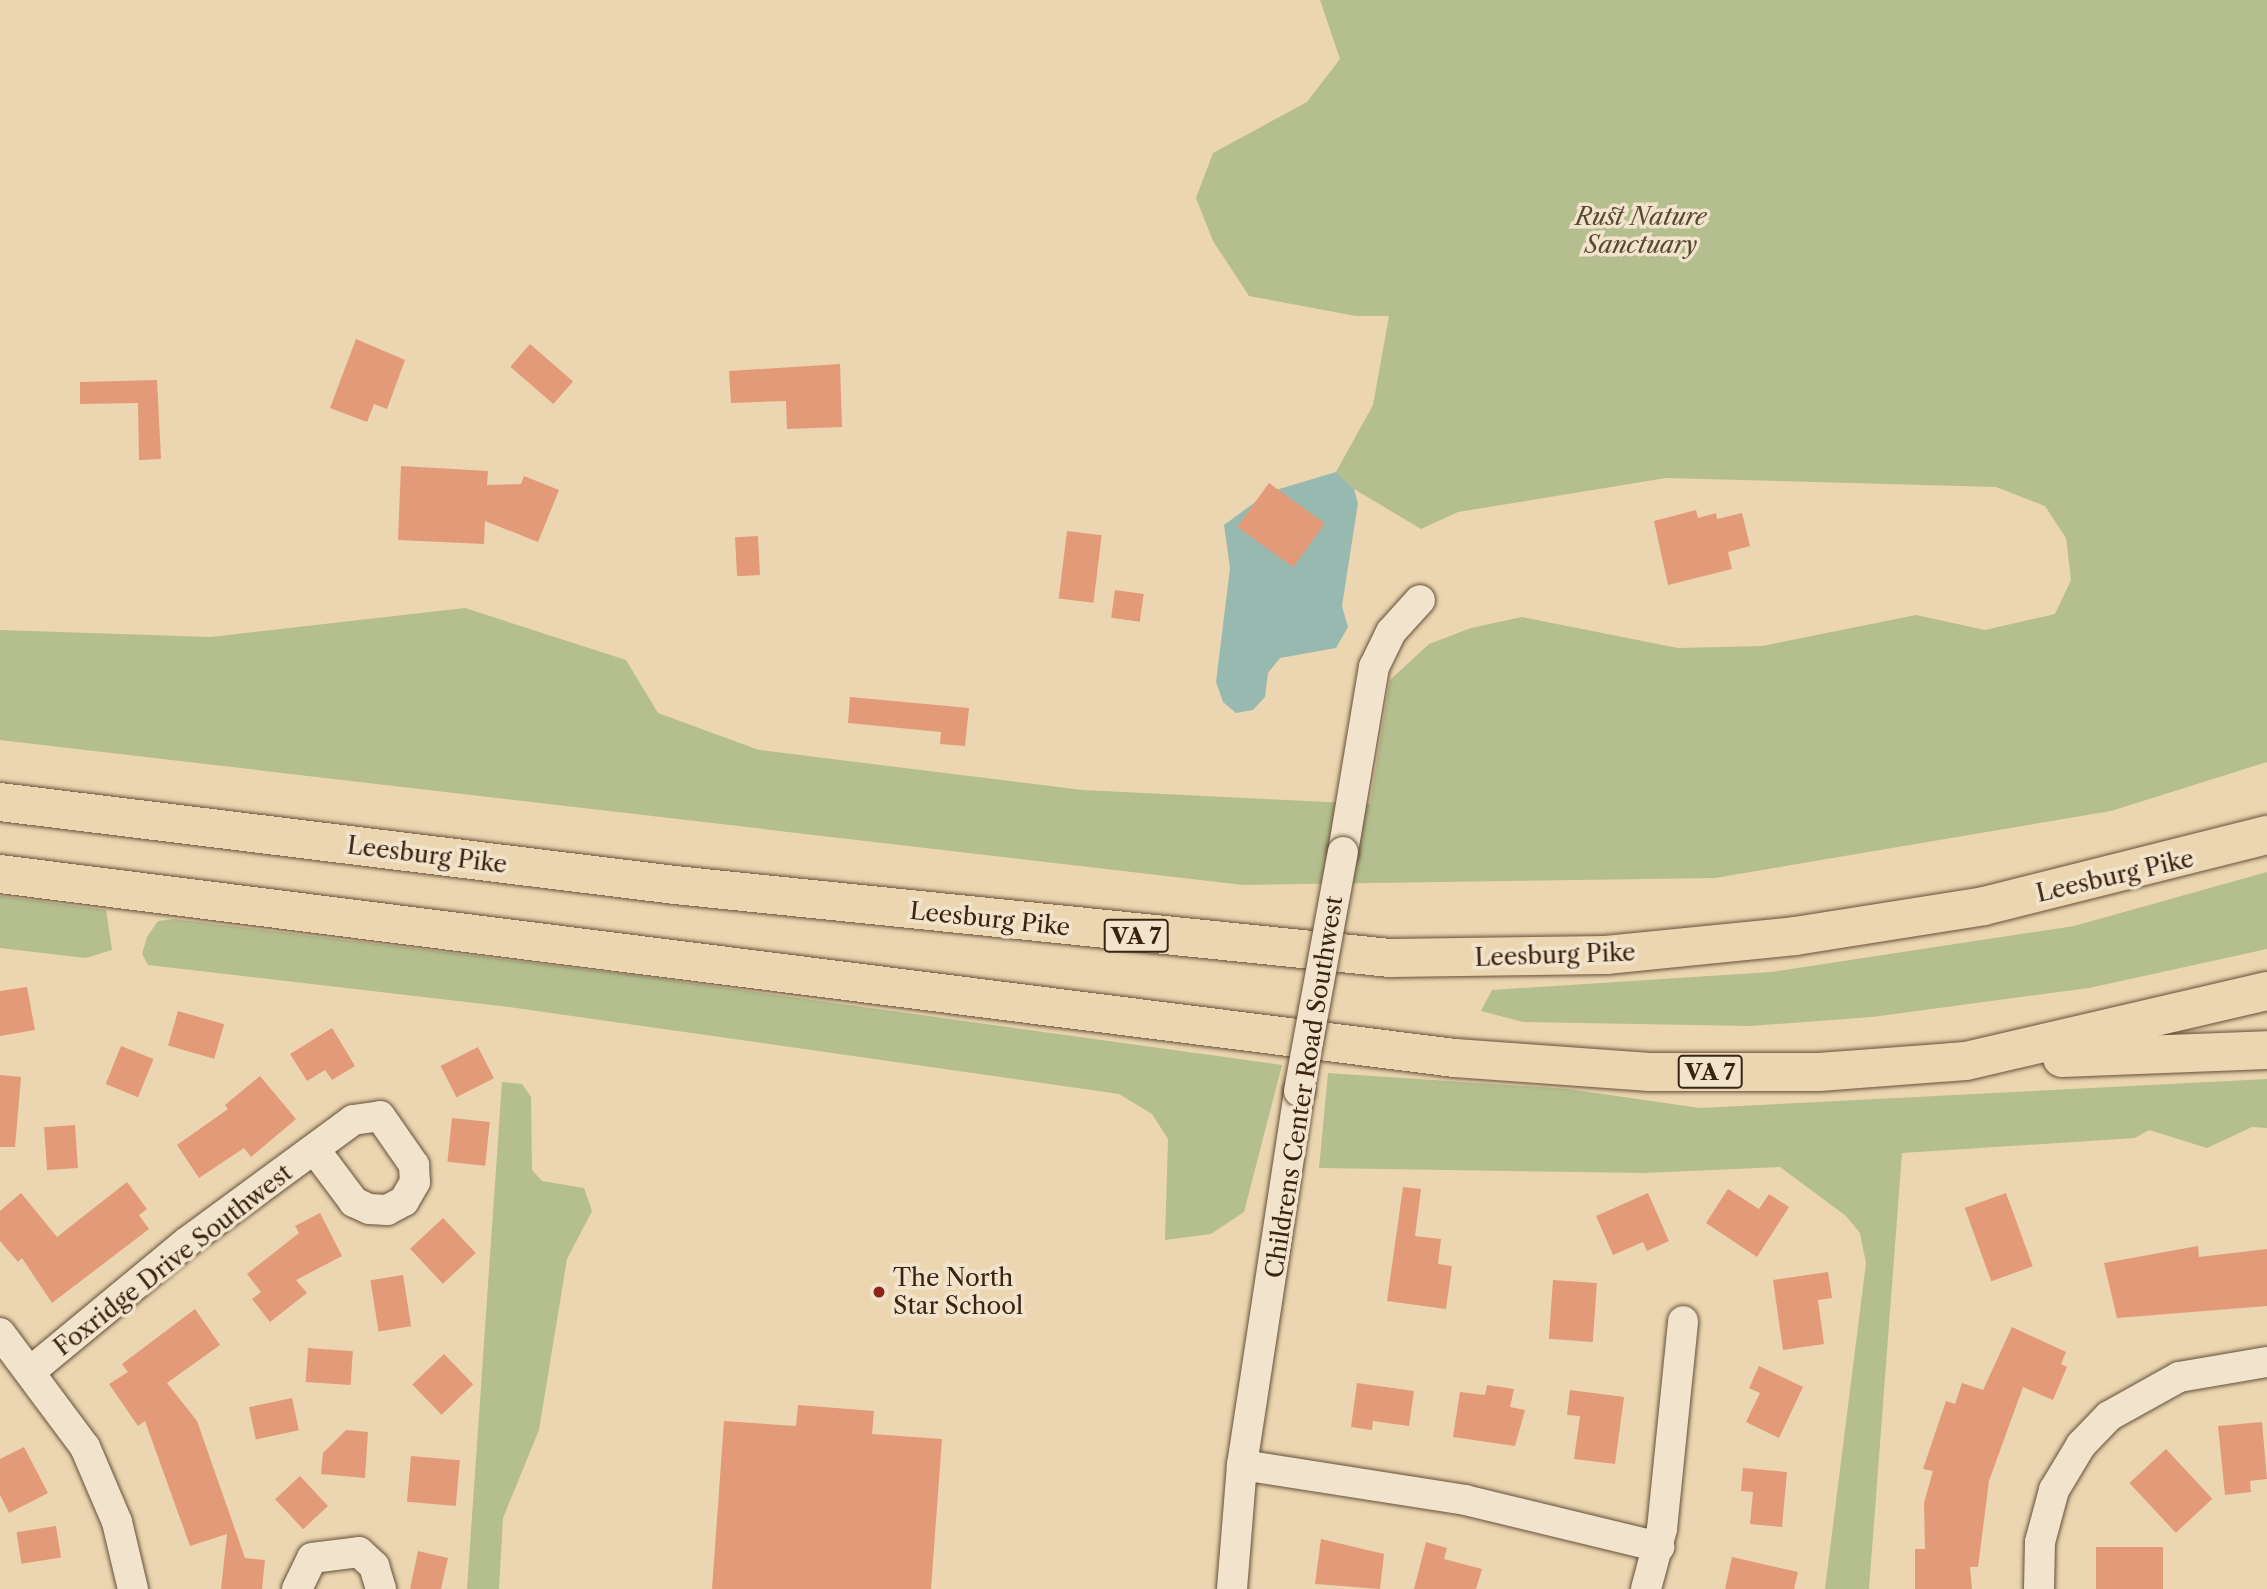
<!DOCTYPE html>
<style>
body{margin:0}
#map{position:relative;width:2267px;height:1589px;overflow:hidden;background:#ebd6b1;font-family:"Libre Caslon Text",serif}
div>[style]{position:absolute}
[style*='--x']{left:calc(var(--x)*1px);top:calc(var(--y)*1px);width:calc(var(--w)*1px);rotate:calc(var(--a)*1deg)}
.green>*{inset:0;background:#b4be8e}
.water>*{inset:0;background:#98b9af}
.building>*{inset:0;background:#e39a78;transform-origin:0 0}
.roads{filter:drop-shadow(0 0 2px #66503a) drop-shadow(0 0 2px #66503a)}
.minor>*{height:30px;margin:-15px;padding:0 15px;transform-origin:15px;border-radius:15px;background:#f2e4cc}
.highway>*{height:38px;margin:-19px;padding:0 19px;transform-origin:19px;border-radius:19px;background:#ebd6b1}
.bridges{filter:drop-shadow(0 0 2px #66503a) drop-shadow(0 0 2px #66503a)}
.minor-bridge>*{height:30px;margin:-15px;padding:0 15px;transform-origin:15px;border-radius:15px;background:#f2e4cc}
.dots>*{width:19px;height:19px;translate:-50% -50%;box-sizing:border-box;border:4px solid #f2e4cc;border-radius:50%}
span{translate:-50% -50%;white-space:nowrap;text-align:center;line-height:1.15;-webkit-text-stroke:7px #f2e4cc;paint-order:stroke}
.shield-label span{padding:2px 5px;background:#f2e4cc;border:2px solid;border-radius:5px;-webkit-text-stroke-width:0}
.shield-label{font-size:23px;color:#392413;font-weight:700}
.park-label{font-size:24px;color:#584a32;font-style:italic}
.street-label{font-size:24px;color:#392413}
.poi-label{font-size:24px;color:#392413}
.left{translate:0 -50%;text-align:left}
</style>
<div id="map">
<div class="green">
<div style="clip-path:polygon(1320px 0,2267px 0,2267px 762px,2111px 811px,1715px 878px,1243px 885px,0 740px,0 630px,211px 637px,465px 608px,626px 660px,658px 713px,759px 750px,1082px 790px,1370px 804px,1390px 680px,1429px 644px,1471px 628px,1522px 617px,1678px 648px,1762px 646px,1916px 615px,1985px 630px,2055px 614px,2071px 580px,2066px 538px,2045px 506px,1996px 487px,1666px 478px,1458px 512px,1421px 529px,1354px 489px,1336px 472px,1373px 405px,1389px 316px,1356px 316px,1249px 296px,1213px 241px,1196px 198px,1213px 153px,1307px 102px,1340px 59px)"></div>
<div style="clip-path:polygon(2267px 872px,2267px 949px,2089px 988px,1872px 1017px,1750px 1026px,1523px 1022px,1481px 1011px,1492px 990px,1771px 972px,2074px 926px)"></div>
<div style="clip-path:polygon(0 896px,106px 910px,112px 950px,86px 958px,0 948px)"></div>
<div style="clip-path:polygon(174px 919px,654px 978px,1282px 1065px,1244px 1212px,1211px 1234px,1165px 1240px,1168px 1139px,1152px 1114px,1119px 1094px,509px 1007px,148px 965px,142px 954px,147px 937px,158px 921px)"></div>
<div style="clip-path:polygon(1328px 1073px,1568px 1089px,1700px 1108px,2267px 1079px,2267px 1128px,2252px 1127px,2207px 1148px,2149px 1130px,2135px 1138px,1902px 1153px,1869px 1589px,1825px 1589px,1866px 1263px,1860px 1233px,1846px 1216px,1780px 1167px,1644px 1173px,1319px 1168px)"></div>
<div style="clip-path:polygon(502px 1082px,522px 1084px,531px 1097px,532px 1170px,542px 1181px,584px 1188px,592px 1211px,567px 1259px,539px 1430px,503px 1518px,499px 1589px,467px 1589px)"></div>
</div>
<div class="water">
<div style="clip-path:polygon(1336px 472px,1354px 489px,1358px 503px,1342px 606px,1348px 627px,1336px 648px,1280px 658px,1268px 673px,1265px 697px,1253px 710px,1236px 713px,1223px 702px,1216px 682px,1230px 568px,1224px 525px,1269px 492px)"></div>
</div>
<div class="building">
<div style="clip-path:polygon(356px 339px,405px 360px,387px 409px,374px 404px,367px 422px,330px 408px)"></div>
<div style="left:530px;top:344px;width:57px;height:30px;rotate:41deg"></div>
<div style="clip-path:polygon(840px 364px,842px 427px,787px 429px,786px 401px,731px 403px,729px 371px)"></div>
<div style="clip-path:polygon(157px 380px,161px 459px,139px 460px,138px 403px,80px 404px,80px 382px)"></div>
<div style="clip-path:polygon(401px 466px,488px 471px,487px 485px,521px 484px,524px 476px,559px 490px,538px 542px,485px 521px,484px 544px,398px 540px)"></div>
<div style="left:1269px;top:483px;width:69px;height:54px;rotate:36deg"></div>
<div style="clip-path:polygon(1696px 510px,1698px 518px,1716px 513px,1717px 519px,1742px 513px,1750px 546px,1728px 552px,1732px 569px,1668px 585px,1654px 521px)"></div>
<div style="left:1067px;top:531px;width:35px;height:68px;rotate:7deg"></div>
<div style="left:758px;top:536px;width:39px;height:23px;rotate:87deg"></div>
<div style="left:1115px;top:590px;width:29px;height:28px;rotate:8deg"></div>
<div style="clip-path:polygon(850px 697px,969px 708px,965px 746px,940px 744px,941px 732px,848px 723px)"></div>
<div style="clip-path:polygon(27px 987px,35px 1030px,0 1036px,0 991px)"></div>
<div style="left:178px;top:1011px;width:48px;height:36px;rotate:16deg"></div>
<div style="clip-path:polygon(332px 1028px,355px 1066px,332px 1080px,325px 1070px,307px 1081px,290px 1054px)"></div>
<div style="left:121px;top:1046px;width:35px;height:41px;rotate:22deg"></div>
<div style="left:478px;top:1047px;width:35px;height:42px;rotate:63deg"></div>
<div style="clip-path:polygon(0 1075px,21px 1077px,15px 1147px,0 1147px)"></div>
<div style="clip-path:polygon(260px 1076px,296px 1119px,251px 1157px,244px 1148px,199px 1178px,177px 1145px,228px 1109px,225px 1105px)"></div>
<div style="left:452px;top:1118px;width:38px;height:44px;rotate:6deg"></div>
<div style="left:75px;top:1125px;width:43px;height:31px;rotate:86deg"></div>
<div style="clip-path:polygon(127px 1182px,147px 1209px,139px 1215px,149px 1229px,52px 1303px,22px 1258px,18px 1262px,0 1241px,0 1211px,21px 1193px,57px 1237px)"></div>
<div style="clip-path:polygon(1403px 1187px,1421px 1189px,1415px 1236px,1441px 1239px,1438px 1264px,1452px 1266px,1446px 1309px,1387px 1301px)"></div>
<div style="clip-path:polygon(1728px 1189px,1759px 1209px,1769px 1194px,1789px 1207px,1757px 1257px,1706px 1223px)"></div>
<div style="clip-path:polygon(1648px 1193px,1669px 1241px,1647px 1251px,1643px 1242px,1613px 1255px,1596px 1216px)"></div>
<div style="left:2006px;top:1193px;width:78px;height:44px;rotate:70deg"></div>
<div style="clip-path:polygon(320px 1213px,342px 1256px,296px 1280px,307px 1293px,270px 1322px,252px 1299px,261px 1292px,247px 1274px,299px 1233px,295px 1226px)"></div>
<div style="left:443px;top:1218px;width:48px;height:45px;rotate:47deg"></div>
<div style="clip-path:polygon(2198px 1246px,2199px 1257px,2267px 1249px,2267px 1306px,2117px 1318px,2104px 1263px)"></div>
<div style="clip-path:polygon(1828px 1272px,1832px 1298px,1818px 1300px,1824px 1344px,1783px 1350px,1773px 1280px)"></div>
<div style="left:403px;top:1275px;width:52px;height:33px;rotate:81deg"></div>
<div style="left:1553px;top:1280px;width:44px;height:59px;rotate:4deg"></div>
<div style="clip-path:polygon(195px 1309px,220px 1345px,167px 1383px,197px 1421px,245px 1558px,265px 1560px,262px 1589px,221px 1589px,227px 1534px,190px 1546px,145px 1421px,138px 1426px,109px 1384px,128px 1372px,122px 1364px)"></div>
<div style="clip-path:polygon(2012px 1327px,2066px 1352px,2061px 1364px,2067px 1367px,2053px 1400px,2023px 1387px,1989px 1481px,1978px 1567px,1970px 1567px,1972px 1589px,1915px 1589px,1915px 1549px,1925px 1549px,1924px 1503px,1933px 1471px,1923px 1469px,1946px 1401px,1955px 1404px,1962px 1383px,1983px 1390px)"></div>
<div style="left:308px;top:1348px;width:45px;height:34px;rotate:4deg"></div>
<div style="left:444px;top:1354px;width:42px;height:44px;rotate:46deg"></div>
<div style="clip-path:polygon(1759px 1366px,1803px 1387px,1779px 1438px,1746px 1422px,1760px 1393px,1749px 1388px)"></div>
<div style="clip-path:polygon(1357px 1383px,1414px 1391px,1409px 1426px,1373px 1421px,1372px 1430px,1351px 1427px)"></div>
<div style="clip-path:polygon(1487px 1385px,1514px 1389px,1510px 1407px,1525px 1410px,1515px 1446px,1453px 1437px,1460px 1392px,1485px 1395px)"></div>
<div style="clip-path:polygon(1570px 1390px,1624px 1397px,1615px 1464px,1574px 1459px,1580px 1416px,1567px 1415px)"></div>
<div style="left:292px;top:1398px;width:33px;height:44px;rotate:78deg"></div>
<div style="clip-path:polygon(798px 1405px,874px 1411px,872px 1434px,942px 1439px,931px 1589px,712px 1589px,724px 1421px,796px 1426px)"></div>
<div style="clip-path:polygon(2262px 1422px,2267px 1479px,2250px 1481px,2251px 1492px,2225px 1495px,2218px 1426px)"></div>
<div style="clip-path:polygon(346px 1430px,368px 1432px,365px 1478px,321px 1474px,323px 1453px)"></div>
<div style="clip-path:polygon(24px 1447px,48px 1493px,9px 1513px,0 1495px,0 1459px)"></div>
<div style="left:2166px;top:1449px;width:68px;height:50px;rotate:47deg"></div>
<div style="left:411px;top:1456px;width:49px;height:46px;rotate:5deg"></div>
<div style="clip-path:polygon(1743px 1468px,1787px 1472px,1782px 1527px,1750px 1524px,1753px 1492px,1741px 1491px)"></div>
<div style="left:300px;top:1476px;width:41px;height:34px;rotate:47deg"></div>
<div style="left:56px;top:1526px;width:32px;height:40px;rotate:81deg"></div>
<div style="clip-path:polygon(1321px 1539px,1384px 1554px,1380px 1589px,1315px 1584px)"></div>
<div style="clip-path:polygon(1426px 1542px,1447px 1548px,1444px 1559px,1482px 1569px,1476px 1589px,1414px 1589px)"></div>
<div style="left:2096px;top:1547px;width:67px;height:42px"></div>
<div style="clip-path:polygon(418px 1551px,448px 1558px,441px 1589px,410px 1589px)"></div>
<div style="clip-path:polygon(1732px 1557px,1798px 1572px,1794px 1589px,1725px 1589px)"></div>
</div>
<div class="roads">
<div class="minor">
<div style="--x:1343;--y:852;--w:188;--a:-80.5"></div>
<div style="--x:1374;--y:667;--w:39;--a:-64"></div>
<div style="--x:1391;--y:632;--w:43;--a:-47.8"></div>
<div style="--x:0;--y:1333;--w:142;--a:53.3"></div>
<div style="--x:85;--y:1447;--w:82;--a:66.9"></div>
<div style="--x:117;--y:1522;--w:69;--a:76.6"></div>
<div style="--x:31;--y:1371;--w:202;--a:-39.6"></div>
<div style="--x:187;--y:1242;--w:206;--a:-36.3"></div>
<div style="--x:353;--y:1120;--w:27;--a:-8"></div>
<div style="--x:380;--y:1116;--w:60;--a:55.2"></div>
<div style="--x:414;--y:1165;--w:17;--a:87"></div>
<div style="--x:415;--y:1182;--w:22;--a:120"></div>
<div style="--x:404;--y:1201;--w:19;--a:152"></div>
<div style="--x:387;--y:1210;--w:18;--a:-177"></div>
<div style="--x:369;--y:1209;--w:17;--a:-155"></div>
<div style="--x:354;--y:1202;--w:65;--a:-126.9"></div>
<div style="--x:1242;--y:1465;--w:226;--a:8.9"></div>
<div style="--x:1465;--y:1500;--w:200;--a:13.6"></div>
<div style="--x:297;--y:1589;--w:34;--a:-64"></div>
<div style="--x:312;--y:1558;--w:47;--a:-7.3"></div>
<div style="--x:359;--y:1552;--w:21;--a:43"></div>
<div style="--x:374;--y:1566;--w:24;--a:73"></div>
<div style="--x:1232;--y:1589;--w:124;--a:-85.4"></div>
<div style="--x:1242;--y:1465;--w:378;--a:-81.3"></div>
<div style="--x:1646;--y:1589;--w:62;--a:-75.1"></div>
<div style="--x:1662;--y:1529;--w:209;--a:-84.2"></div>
<div style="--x:2039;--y:1589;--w:47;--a:-88.8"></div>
<div style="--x:2040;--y:1542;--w:54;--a:-74.9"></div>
<div style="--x:2054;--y:1490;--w:52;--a:-59"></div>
<div style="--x:2081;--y:1445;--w:40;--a:-46"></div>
<div style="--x:2109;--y:1416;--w:80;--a:-29.1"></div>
<div style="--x:2179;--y:1377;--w:89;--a:-9.7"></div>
</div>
<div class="highway">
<div style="--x:0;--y:802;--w:680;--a:7.01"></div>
<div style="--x:675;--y:885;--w:719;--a:5.83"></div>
<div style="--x:1390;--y:958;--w:216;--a:-0.8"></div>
<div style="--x:1606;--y:955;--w:190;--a:-5.7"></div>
<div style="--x:1795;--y:936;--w:191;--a:-9"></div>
<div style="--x:1984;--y:906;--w:292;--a:-14.1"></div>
<div style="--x:0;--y:874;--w:1467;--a:7.21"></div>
<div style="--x:1455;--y:1058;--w:195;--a:4.1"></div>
<div style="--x:1649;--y:1072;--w:170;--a:0"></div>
<div style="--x:1819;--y:1072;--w:147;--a:-4.3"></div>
<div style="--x:1966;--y:1061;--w:309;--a:-13.1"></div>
<div style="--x:2062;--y:1058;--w:205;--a:-2.2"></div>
</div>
</div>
<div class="bridges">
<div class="minor-bridge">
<div style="--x:1299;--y:1091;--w:243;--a:-79.6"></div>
</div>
</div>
<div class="dots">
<div style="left:879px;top:1292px;background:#8f2418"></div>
</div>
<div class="shield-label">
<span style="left:1136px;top:936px">VA 7</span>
<span style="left:1710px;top:1072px">VA 7</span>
</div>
<div class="park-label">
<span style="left:1641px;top:231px">Rust Nature<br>Sanctuary</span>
</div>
<div class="street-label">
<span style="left:427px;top:855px;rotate:7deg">Leesburg Pike</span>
<span style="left:2115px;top:876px;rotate:-13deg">Leesburg Pike</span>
<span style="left:990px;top:919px;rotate:6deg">Leesburg Pike</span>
<span style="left:1555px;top:955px;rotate:-2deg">Leesburg Pike</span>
<span style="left:1304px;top:1087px;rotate:-81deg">Childrens Center Road Southwest</span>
<span style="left:173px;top:1260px;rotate:-38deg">Foxridge Drive Southwest</span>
</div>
<div class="poi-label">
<span class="left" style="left:893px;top:1292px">The North<br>Star School</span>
</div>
</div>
